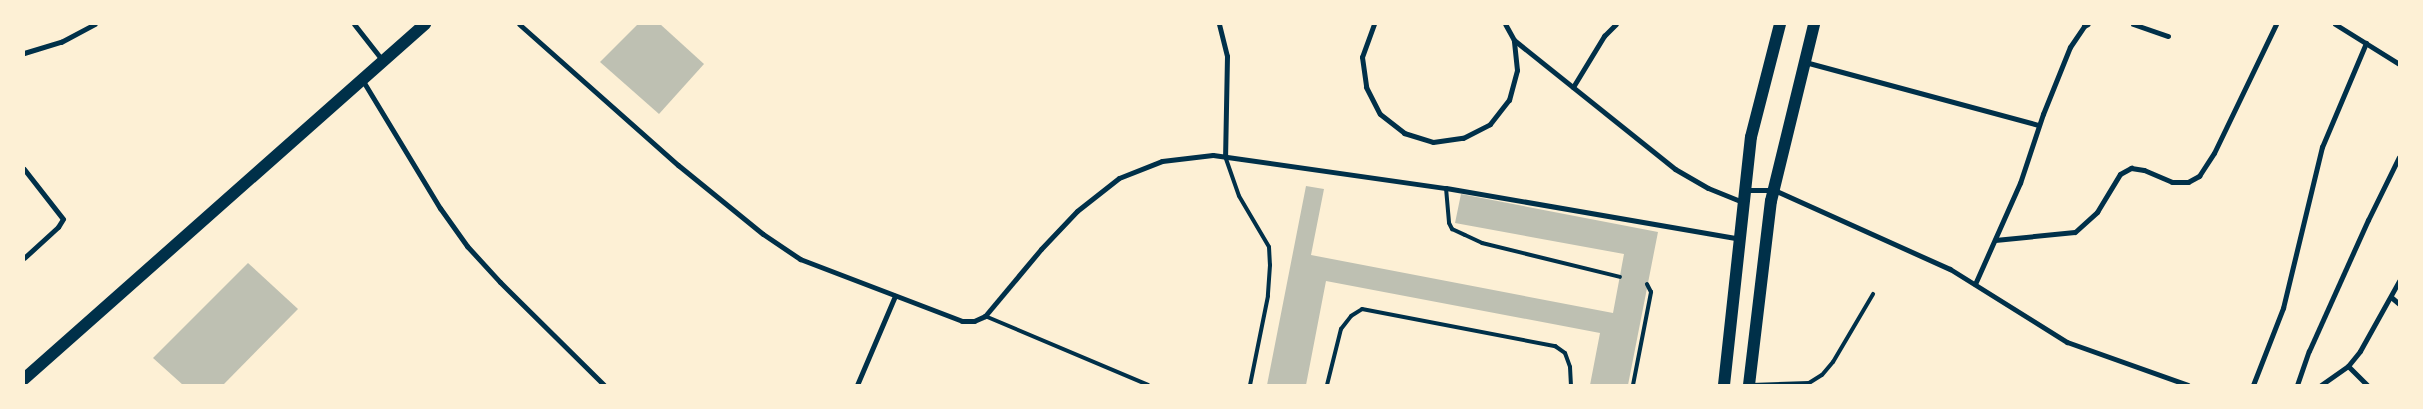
<!DOCTYPE html>
<style>
body{margin:0}
#map{position:relative;width:2423px;height:409px;overflow:hidden;background:#fdf0d5;font-family:"Space Grotesk",sans-serif}
div>[style]{position:absolute}
[style*='--x']{left:calc(var(--x)*1px);top:calc(var(--y)*1px);width:calc(var(--w)*1px);rotate:calc(var(--a)*1deg)}
.building>*{inset:0;background:#bec0b2}
.service>*{height:4px;margin:-2px;padding:0 2px;transform-origin:2px;border-radius:2px;background:#003049}
.minor>*{height:5px;margin:-2.5px;padding:0 2.5px;transform-origin:2.5px;border-radius:2.5px;background:#003049}
.primary>*{height:12px;margin:-6px;padding:0 6px;transform-origin:6px;border-radius:6px;background:#003049}
span{translate:-50% -50%;white-space:nowrap;text-align:center;line-height:1.15;-webkit-text-stroke:4.5px #fdf0d5;paint-order:stroke}
.frame{position:absolute;inset:0;border:25px solid #fdf0d5;pointer-events:none}
</style>
<div id="map">
<div class="building">
<div style="clip-path:polygon(638px 24px,660px 24px,704px 64px,659px 114px,600px 62px)"></div>
<div style="clip-path:polygon(1306px 186px,1324px 189px,1311px 255px,1613px 313px,1624px 254px,1455px 223px,1461px 194px,1658px 232px,1628px 385px,1590px 385px,1600px 333px,1326px 281px,1306px 385px,1267px 385px)"></div>
<div style="clip-path:polygon(248px 263px,298px 309px,223px 385px,183px 385px,153px 358px)"></div>
</div>
<div class="service">
<div style="--x:1225;--y:156;--w:42;--a:70.7"></div>
<div style="--x:1239;--y:196;--w:59;--a:59.5"></div>
<div style="--x:1269;--y:247;--w:18;--a:87"></div>
<div style="--x:1270;--y:265;--w:31;--a:94"></div>
<div style="--x:1268;--y:296;--w:91;--a:101.4"></div>
<div style="--x:1446;--y:188;--w:35;--a:85"></div>
<div style="--x:1449;--y:223;--w:7;--a:63"></div>
<div style="--x:1452;--y:229;--w:14;--a:25"></div>
<div style="--x:1465;--y:235;--w:19;--a:25"></div>
<div style="--x:1482;--y:243;--w:142;--a:13.8"></div>
<div style="--x:985;--y:316;--w:177;--a:22.9"></div>
<div style="--x:1327;--y:385;--w:58;--a:-76"></div>
<div style="--x:1341;--y:329;--w:16;--a:-52"></div>
<div style="--x:1351;--y:316;--w:13;--a:-32"></div>
<div style="--x:1362;--y:309;--w:197;--a:10.9"></div>
<div style="--x:1555;--y:346;--w:12;--a:35"></div>
<div style="--x:1565;--y:353;--w:15;--a:70"></div>
<div style="--x:1570;--y:367;--w:18;--a:87"></div>
<div style="--x:1633;--y:385;--w:95;--a:-79"></div>
<div style="--x:1651;--y:292;--w:9;--a:-117"></div>
<div style="--x:1751;--y:385;--w:58;--a:-2"></div>
<div style="--x:1809;--y:383;--w:15;--a:-32"></div>
<div style="--x:1822;--y:375;--w:17;--a:-50"></div>
<div style="--x:1833;--y:362;--w:79;--a:-59.5"></div>
</div>
<div class="minor">
<div style="--x:354;--y:24;--w:47;--a:51.9"></div>
<div style="--x:519;--y:24;--w:213;--a:41.6"></div>
<div style="--x:678;--y:165;--w:109;--a:39.1"></div>
<div style="--x:763;--y:234;--w:45;--a:34"></div>
<div style="--x:800;--y:259;--w:173;--a:20.9"></div>
<div style="--x:962;--y:321;--w:12;--a:0"></div>
<div style="--x:974;--y:321;--w:12;--a:-24"></div>
<div style="--x:985;--y:316;--w:87;--a:-50.1"></div>
<div style="--x:1041;--y:249;--w:52;--a:-46.5"></div>
<div style="--x:1077;--y:211;--w:53;--a:-38.2"></div>
<div style="--x:1119;--y:178;--w:46;--a:-21.6"></div>
<div style="--x:1162;--y:161;--w:51;--a:-6.7"></div>
<div style="--x:1213;--y:155;--w:235;--a:8.1"></div>
<div style="--x:1446;--y:188;--w:298;--a:9.8"></div>
<div style="--x:1219;--y:24;--w:33;--a:76"></div>
<div style="--x:1227;--y:56;--w:100;--a:91.1"></div>
<div style="--x:1374;--y:24;--w:35;--a:110"></div>
<div style="--x:1362;--y:57;--w:30;--a:82"></div>
<div style="--x:1366;--y:87;--w:30;--a:63"></div>
<div style="--x:1380;--y:114;--w:31;--a:38"></div>
<div style="--x:1404;--y:133;--w:30;--a:17"></div>
<div style="--x:1433;--y:142;--w:30;--a:-8"></div>
<div style="--x:1463;--y:138;--w:30;--a:-27"></div>
<div style="--x:1490;--y:124;--w:31;--a:-52"></div>
<div style="--x:1509;--y:100;--w:31;--a:-75"></div>
<div style="--x:1517;--y:70;--w:30;--a:-96"></div>
<div style="--x:1514;--y:40;--w:18;--a:-119"></div>
<div style="--x:2133;--y:24;--w:37;--a:19"></div>
<div style="--x:2335;--y:24;--w:75;--a:32"></div>
<div style="--x:1514;--y:40;--w:206;--a:38.7"></div>
<div style="--x:1675;--y:169;--w:38;--a:30"></div>
<div style="--x:1708;--y:188;--w:38;--a:22"></div>
<div style="--x:24;--y:53;--w:39;--a:-17"></div>
<div style="--x:61;--y:42;--w:38;--a:-28"></div>
<div style="--x:1805;--y:62;--w:242;--a:15.1"></div>
<div style="--x:363;--y:81;--w:149;--a:58.8"></div>
<div style="--x:440;--y:208;--w:47;--a:54.6"></div>
<div style="--x:467;--y:246;--w:49;--a:47.5"></div>
<div style="--x:500;--y:282;--w:146;--a:44.7"></div>
<div style="--x:1573;--y:87;--w:60;--a:-58.7"></div>
<div style="--x:1604;--y:36;--w:17;--a:-45"></div>
<div style="--x:24;--y:169;--w:63;--a:52"></div>
<div style="--x:63;--y:219;--w:9;--a:122"></div>
<div style="--x:58;--y:227;--w:46;--a:137.6"></div>
<div style="--x:1746;--y:190;--w:28;--a:0"></div>
<div style="--x:1774;--y:190;--w:193;--a:24.2"></div>
<div style="--x:1950;--y:269;--w:138;--a:32"></div>
<div style="--x:2067;--y:342;--w:128;--a:19.6"></div>
<div style="--x:1995;--y:240;--w:80;--a:-5.7"></div>
<div style="--x:2075;--y:232;--w:30;--a:-42"></div>
<div style="--x:2097;--y:212;--w:44;--a:-58.8"></div>
<div style="--x:2120;--y:174;--w:13;--a:-29"></div>
<div style="--x:2131;--y:168;--w:13;--a:9"></div>
<div style="--x:2144;--y:170;--w:30;--a:23"></div>
<div style="--x:2172;--y:182;--w:16;--a:0"></div>
<div style="--x:2188;--y:182;--w:13;--a:-29"></div>
<div style="--x:2199;--y:176;--w:27;--a:-57"></div>
<div style="--x:2214;--y:153;--w:143;--a:-64.3"></div>
<div style="--x:1975;--y:284;--w:111;--a:-66"></div>
<div style="--x:2020;--y:183;--w:73;--a:-71.6"></div>
<div style="--x:2043;--y:114;--w:72;--a:-68.1"></div>
<div style="--x:2070;--y:47;--w:25;--a:-56"></div>
<div style="--x:2084;--y:26;--w:4;--a:-27"></div>
<div style="--x:2391;--y:297;--w:11;--a:41"></div>
<div style="--x:2348;--y:366;--w:27;--a:45"></div>
<div style="--x:857;--y:385;--w:97;--a:-66.9"></div>
<div style="--x:2253;--y:385;--w:83;--a:-68.7"></div>
<div style="--x:2283;--y:308;--w:166;--a:-76.4"></div>
<div style="--x:2322;--y:147;--w:113;--a:-67.1"></div>
<div style="--x:2297;--y:385;--w:36;--a:-71"></div>
<div style="--x:2309;--y:351;--w:144;--a:-65.8"></div>
<div style="--x:2368;--y:220;--w:70;--a:-63.8"></div>
<div style="--x:2321;--y:385;--w:33;--a:-35"></div>
<div style="--x:2348;--y:366;--w:19;--a:-51"></div>
<div style="--x:2360;--y:351;--w:80;--a:-60.9"></div>
</div>
<div class="primary">
<div style="--x:24;--y:379;--w:536;--a:-41.52"></div>
<div style="--x:1724;--y:385;--w:249;--a:-83.8"></div>
<div style="--x:1751;--y:137;--w:117;--a:-75.6"></div>
<div style="--x:1749;--y:385;--w:185;--a:-83.2"></div>
<div style="--x:1771;--y:201;--w:182;--a:-76.3"></div>
</div>
<div class="frame"></div>
</div>
